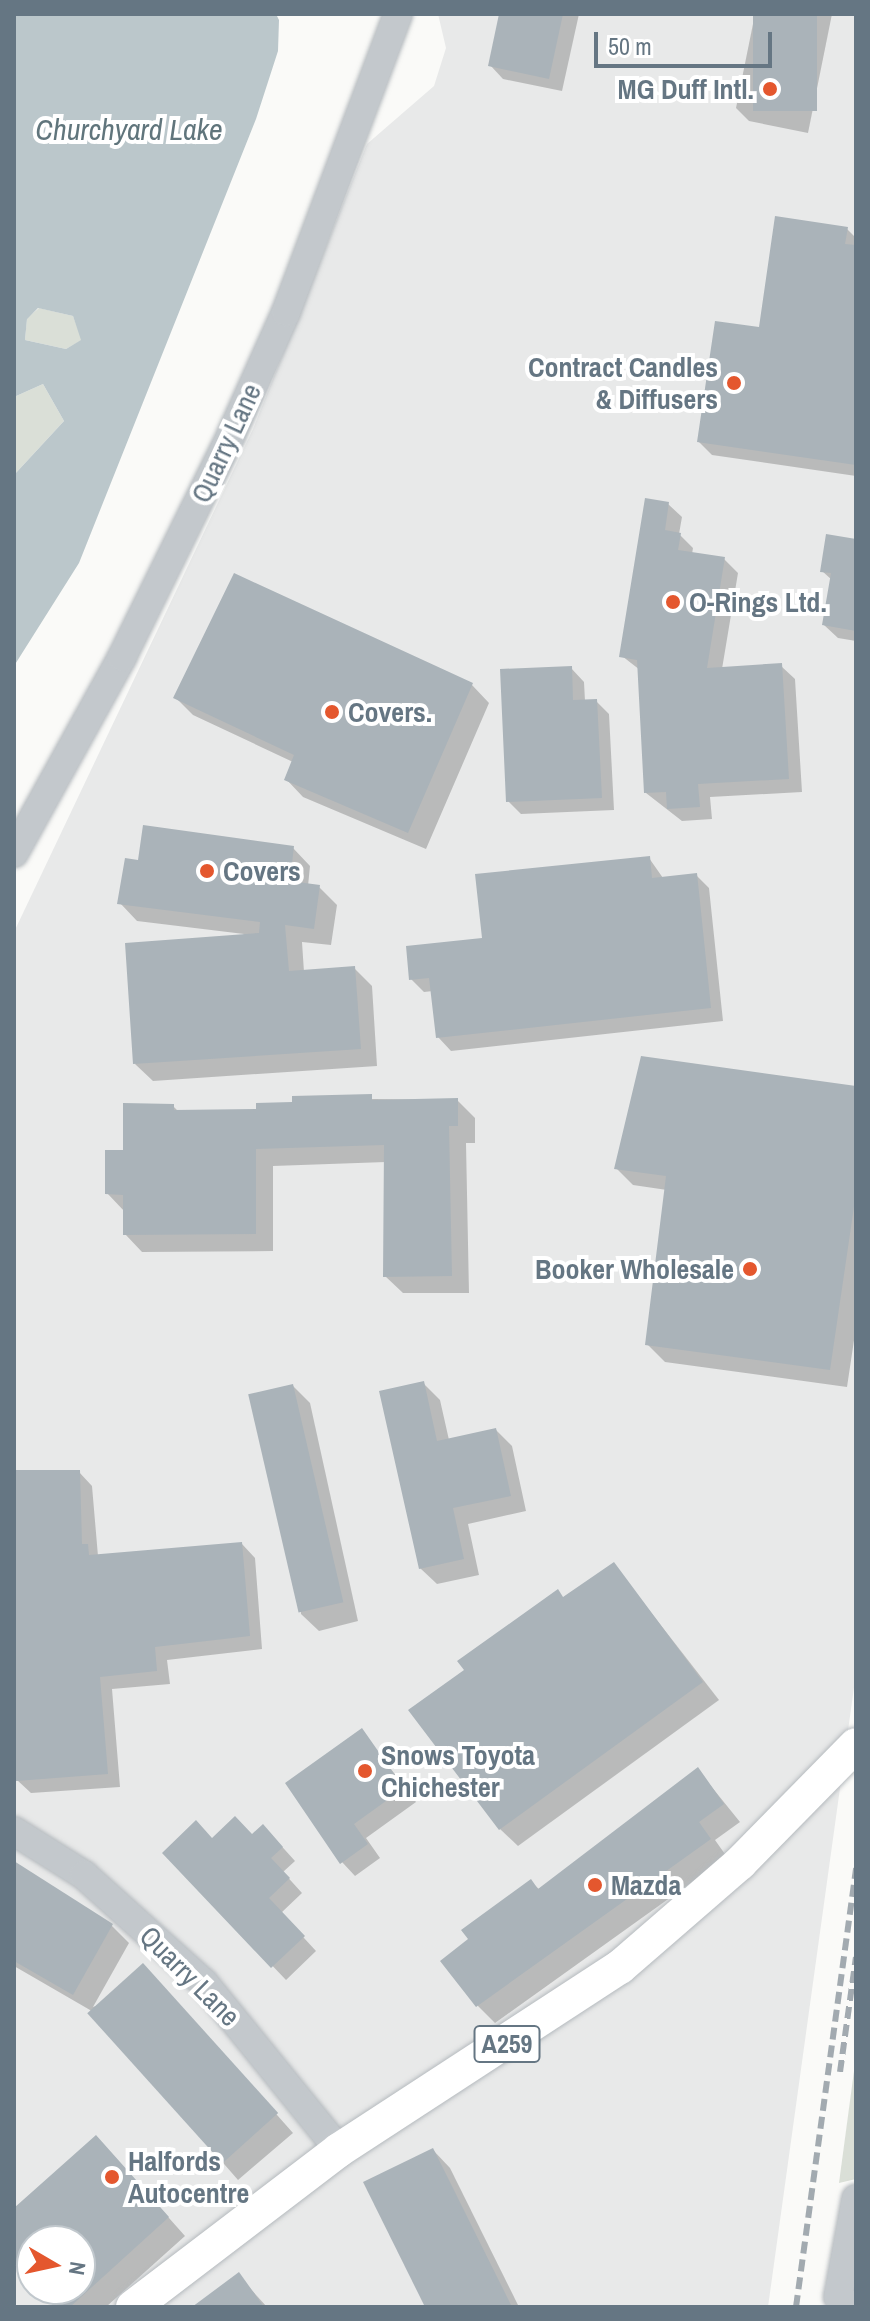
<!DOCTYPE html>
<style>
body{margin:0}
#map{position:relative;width:870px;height:2321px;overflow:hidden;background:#fafaf8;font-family:"Archivo Narrow",sans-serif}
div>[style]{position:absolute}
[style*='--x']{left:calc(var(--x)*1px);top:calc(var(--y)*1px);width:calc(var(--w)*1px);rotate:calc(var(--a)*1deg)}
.built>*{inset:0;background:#e8e9e9}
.green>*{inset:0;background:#dadfd7}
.water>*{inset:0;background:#bbc7cb}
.shadow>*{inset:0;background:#0003}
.building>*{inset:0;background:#aab3b9;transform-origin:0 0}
.roads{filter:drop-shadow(0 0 2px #b5babe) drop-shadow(0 0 2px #b5babe)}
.minor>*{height:28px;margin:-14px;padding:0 14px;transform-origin:14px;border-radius:14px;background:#c3c8cc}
.major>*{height:34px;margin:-17px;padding:0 17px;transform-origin:17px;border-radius:17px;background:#fff}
.rail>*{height:6px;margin-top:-3px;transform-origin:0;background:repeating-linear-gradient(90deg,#a2aab0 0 12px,transparent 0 18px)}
.dots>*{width:22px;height:22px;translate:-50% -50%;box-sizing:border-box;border:4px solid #fff;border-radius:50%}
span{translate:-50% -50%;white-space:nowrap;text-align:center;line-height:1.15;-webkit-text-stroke:8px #fff;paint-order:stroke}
.shield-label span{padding:2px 6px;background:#fff;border:2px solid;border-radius:6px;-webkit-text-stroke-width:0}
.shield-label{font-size:26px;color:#657683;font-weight:700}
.poi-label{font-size:28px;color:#657683;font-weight:700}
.right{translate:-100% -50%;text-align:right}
.left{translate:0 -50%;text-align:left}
.street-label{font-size:28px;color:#657683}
.water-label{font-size:30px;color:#60757c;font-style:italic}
.frame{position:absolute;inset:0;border:16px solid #657683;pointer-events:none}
.north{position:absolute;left:16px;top:2225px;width:80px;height:80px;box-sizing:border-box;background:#fff;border:2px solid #c1c8cd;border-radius:50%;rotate:99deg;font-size:22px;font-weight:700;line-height:32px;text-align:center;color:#657683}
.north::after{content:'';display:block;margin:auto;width:28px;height:36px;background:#e4572e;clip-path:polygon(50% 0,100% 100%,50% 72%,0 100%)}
.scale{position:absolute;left:594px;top:32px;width:178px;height:36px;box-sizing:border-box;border:4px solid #657683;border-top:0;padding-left:10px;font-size:24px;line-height:28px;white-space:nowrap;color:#657683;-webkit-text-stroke:6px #fff;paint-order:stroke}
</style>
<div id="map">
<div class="built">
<div style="clip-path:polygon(evenodd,438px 14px,856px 14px,856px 1673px,768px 2307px,23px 2307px,14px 2304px,14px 932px,253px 429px,367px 144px,434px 86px,446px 48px,438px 14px,32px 2241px,80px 2241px,80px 2289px,32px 2289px,32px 2241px)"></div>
</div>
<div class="green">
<div style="clip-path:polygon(39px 308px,73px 316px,82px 340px,66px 349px,25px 340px,27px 318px)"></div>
<div style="clip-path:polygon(43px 384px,64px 421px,14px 475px,14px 397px)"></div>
<div style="clip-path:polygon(856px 2056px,856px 2179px,839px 2183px)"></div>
</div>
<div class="water">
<div style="clip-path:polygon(evenodd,14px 14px,276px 14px,279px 20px,278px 51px,256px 119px,79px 563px,14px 666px,14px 475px,64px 421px,43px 384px,14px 397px,14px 14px,38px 308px,73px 316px,81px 340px,66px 349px,25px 340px,27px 319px,38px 308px)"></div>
</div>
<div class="shadow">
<div style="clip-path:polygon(501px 14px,579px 14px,562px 91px,503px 79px,490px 65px)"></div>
<div style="clip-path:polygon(755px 14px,832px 14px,808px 133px,749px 121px,736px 108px)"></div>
<div style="clip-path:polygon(847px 229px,856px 238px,856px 476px,712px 455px,699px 442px,760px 329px)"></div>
<div style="clip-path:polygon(668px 504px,682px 517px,679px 534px,693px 548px,692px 554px,724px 559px,738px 573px,722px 669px,781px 666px,795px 679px,802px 792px,710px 797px,712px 819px,682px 821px,646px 793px,640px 670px,622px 656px)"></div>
<div style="clip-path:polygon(856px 541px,856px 641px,838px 638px,824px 625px,832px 580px,822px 571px)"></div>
<div style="clip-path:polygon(571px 668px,584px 682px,585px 701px,596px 701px,609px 714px,614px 810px,521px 814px,508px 801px)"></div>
<div style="clip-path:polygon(472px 685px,489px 703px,426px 849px,303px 797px,286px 779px,293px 762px,193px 715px,176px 698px)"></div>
<div style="clip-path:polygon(293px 848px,310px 866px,308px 886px,319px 887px,337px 905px,331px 945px,302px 942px,304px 972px,354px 968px,372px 986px,377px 1066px,153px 1081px,135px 1064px,244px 934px,137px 921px,120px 903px,140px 862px)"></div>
<div style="clip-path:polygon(649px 858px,663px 878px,696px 875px,709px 888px,723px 1021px,451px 1051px,438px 1037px,433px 991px,424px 992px,411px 979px)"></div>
<div style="clip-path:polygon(856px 1088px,856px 1327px,847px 1387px,665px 1362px,647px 1344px,667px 1190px,633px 1185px,616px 1168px)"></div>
<div style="clip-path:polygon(294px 1098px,457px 1100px,475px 1118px,475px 1143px,466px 1143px,469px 1293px,403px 1293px,385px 1276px,386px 1162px,273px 1166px,273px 1251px,142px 1252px,125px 1234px,125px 1212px,107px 1193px,125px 1152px,173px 1106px,179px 1112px,258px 1111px,294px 1104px)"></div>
<div style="clip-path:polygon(423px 1383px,440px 1400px,449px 1440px,496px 1430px,512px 1446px,526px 1511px,468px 1524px,479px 1575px,437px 1584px,420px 1568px)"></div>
<div style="clip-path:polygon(293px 1386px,310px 1403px,358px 1621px,319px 1631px,301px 1614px)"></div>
<div style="clip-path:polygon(14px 1472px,79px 1472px,92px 1486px,98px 1556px,242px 1544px,255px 1558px,262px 1649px,167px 1660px,170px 1684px,112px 1689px,120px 1787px,31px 1793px,17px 1780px)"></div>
<div style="clip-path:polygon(614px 1565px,719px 1700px,518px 1846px,500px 1829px,565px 1599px)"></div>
<div style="clip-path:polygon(362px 1731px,416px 1802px,366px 1838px,380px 1858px,355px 1876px,342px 1862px)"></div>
<div style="clip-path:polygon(698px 1770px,740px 1822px,715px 1840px,727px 1857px,495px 2023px,478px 2006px,471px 1940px,531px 1882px,540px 1890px)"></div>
<div style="clip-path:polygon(252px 1837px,276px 1840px,295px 1861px,283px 1872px,302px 1893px,281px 1913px,316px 1951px,286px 1980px,165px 1853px)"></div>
<div style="clip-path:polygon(14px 1865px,112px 1926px,129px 1943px,93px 2007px,160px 1983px,293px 2133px,238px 2180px,90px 2010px,14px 1966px)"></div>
<div style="clip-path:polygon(433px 2150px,450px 2168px,519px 2307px,427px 2307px)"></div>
<div style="clip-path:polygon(113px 2155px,185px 2236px,106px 2307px,58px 2307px,41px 2289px,80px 2289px,80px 2241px,32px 2241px,32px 2280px,14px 2260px,14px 2211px)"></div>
<div style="clip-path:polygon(238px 2275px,267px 2307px,195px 2307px)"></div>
</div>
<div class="building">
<div style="clip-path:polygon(499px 14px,563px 14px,549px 79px,488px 66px)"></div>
<div style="left:753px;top:14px;width:64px;height:97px"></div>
<div style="clip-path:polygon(775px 216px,848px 227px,845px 244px,856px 245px,856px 465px,697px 442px,715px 321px,759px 327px)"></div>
<div style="clip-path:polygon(645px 498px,669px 502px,665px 530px,681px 533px,678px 550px,725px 557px,707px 668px,782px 663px,789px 779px,698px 784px,700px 807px,667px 809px,666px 792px,644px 793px,637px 660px,619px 657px)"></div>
<div style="clip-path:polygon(826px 534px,856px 539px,856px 631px,822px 625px,831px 573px,820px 572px)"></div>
<div style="clip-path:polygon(234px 573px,473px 683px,408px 833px,284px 780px,294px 755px,173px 698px)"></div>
<div style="clip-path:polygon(572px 666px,573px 700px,597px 699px,602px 798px,506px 802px,500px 669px)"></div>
<div style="clip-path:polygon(143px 825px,294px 846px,290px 881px,320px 885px,314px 929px,285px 925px,289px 971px,355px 966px,361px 1049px,133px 1064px,125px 943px,259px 933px,260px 922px,117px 904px,125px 858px,138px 860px)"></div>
<div style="clip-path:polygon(650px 856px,652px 878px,697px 873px,711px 1008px,436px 1038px,429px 978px,409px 980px,406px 946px,482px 938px,475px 874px)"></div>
<div style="clip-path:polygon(641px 1056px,856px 1086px,856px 1193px,830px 1370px,645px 1345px,666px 1176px,614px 1169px)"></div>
<div style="clip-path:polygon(372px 1094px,372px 1100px,458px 1098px,458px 1126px,449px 1126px,452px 1276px,383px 1277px,384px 1145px,256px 1149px,256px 1234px,123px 1235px,123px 1195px,105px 1194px,105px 1150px,123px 1150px,123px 1103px,174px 1104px,174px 1110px,256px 1109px,256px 1103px,292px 1102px,292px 1096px)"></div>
<div style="clip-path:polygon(424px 1381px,437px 1441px,496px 1428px,511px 1496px,453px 1508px,464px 1559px,419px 1569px,379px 1391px)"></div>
<div style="left:293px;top:1384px;width:224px;height:46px;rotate:77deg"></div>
<div style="clip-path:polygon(14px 1470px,80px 1470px,82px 1544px,88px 1544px,89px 1555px,242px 1542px,250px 1636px,155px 1647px,157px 1671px,100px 1677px,108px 1774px,16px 1781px)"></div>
<div style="clip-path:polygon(614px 1562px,703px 1682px,499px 1830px,408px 1710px,464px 1670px,457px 1661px,558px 1589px,563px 1597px)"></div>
<div style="clip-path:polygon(362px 1728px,404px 1788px,354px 1824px,368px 1844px,340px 1864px,285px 1783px)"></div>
<div style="clip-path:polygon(698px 1767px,724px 1804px,699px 1822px,711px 1839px,476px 2007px,440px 1961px,468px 1939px,461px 1930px,531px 1879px,538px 1889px)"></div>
<div style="clip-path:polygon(235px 1816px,252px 1834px,263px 1824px,283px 1847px,271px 1858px,290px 1878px,269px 1898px,305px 1936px,271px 1968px,162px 1853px,196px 1820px,212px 1838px)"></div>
<div style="clip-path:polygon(14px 1861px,113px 1924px,73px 1995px,14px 1961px)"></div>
<div style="left:143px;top:1963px;width:202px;height:75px;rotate:48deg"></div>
<div style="clip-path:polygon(96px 2135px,169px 2217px,70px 2307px,55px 2307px,38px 2289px,80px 2289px,80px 2241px,32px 2241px,32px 2282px,14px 2263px,14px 2208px)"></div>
<div style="clip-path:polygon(433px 2148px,512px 2307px,425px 2307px,363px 2182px)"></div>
<div style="clip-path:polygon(239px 2272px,264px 2307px,192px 2307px)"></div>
</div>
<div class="roads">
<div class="minor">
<div style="--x:14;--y:853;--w:224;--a:-61.1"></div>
<div style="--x:122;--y:657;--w:247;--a:-63.8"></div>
<div style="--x:231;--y:435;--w:135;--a:-65.9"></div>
<div style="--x:286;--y:312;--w:318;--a:-69.4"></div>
<div style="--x:14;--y:1831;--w:83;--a:32.2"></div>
<div style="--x:84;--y:1875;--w:161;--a:42"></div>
<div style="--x:204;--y:1983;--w:215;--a:51"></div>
<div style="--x:853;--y:2307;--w:18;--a:-146"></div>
<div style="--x:838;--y:2297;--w:100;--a:-79.6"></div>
</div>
<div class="major">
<div style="--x:133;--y:2307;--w:259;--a:-37.3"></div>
<div style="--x:339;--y:2150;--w:335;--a:-33.1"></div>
<div style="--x:620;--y:1967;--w:159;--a:-40.9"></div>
<div style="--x:740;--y:1863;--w:165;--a:-45.5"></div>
</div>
</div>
<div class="rail">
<div style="--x:840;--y:2072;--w:116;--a:-82.1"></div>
<div style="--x:796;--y:2307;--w:443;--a:-82.2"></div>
</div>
<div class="dots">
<div style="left:770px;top:89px;background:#e4572e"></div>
<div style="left:734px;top:383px;background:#e4572e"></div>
<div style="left:673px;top:602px;background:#e4572e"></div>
<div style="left:332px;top:712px;background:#e4572e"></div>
<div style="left:207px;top:871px;background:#e4572e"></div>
<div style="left:750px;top:1269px;background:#e4572e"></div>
<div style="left:365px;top:1771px;background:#e4572e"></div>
<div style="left:595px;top:1885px;background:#e4572e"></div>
<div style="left:112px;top:2177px;background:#e4572e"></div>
</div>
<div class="shield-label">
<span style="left:507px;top:2044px">A259</span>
</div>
<div class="poi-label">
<span class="right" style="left:754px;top:89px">MG Duff Intl.</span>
<span class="right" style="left:718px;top:383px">Contract Candles<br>&amp; Diffusers</span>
<span class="left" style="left:689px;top:602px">O-Rings Ltd.</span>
<span class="left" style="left:348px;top:712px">Covers.</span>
<span class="left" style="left:223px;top:871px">Covers</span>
<span class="right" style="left:734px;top:1269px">Booker Wholesale</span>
<span class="left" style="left:381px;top:1771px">Snows Toyota<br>Chichester</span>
<span class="left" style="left:611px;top:1885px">Mazda</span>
<span class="left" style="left:128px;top:2177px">Halfords<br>Autocentre</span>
</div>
<div class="street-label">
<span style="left:226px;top:443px;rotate:-65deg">Quarry Lane</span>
<span style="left:190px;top:1976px;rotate:45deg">Quarry Lane</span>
</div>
<div class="water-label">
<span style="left:129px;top:129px">Churchyard Lake</span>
</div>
<div class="frame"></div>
<div class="north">N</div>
<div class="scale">50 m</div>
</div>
